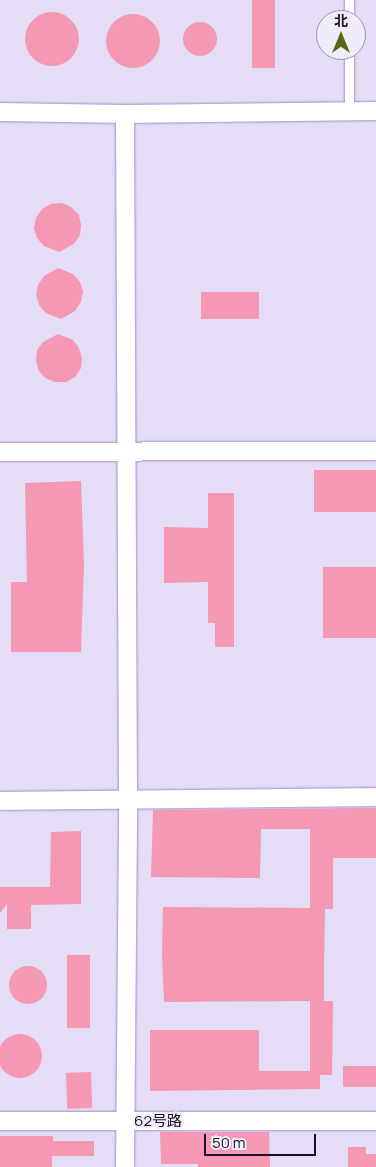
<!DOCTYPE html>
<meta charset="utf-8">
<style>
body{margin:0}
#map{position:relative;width:376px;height:1167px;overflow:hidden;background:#e5dcf6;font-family:Manrope,"Noto Sans SC",sans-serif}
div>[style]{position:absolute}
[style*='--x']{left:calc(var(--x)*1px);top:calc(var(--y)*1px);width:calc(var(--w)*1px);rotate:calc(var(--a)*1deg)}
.building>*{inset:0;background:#f498b3;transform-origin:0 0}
.round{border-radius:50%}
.roads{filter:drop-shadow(0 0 1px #a38cc8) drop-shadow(0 0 1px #a38cc8)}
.service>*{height:9px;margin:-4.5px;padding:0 4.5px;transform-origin:4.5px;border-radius:4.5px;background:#fff}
.minor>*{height:18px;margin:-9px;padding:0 9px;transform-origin:9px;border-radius:9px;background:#fff}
span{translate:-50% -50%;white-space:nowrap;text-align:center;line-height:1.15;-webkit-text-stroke:4px #f0ecf9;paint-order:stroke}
.street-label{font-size:15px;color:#1a1127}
.north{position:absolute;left:316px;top:10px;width:50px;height:50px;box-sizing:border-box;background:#f0ecf9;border:1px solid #9a94a5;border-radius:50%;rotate:0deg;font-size:14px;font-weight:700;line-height:20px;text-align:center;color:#1a1127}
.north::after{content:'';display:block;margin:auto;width:18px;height:22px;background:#566814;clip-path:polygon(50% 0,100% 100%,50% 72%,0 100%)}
.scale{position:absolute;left:204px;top:1134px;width:112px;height:22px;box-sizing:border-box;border:2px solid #1a1127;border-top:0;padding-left:6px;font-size:15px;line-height:18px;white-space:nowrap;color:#1a1127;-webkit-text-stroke:4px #f0ecf9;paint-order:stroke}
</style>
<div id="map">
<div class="building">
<div style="left:252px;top:0;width:23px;height:68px"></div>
<div class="round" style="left:25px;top:12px;width:54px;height:54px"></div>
<div class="round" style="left:106px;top:14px;width:54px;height:54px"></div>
<div class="round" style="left:183px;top:22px;width:34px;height:34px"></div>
<div style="clip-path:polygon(62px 203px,71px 207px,79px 215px,81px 225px,80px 235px,74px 244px,59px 252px,44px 246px,37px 238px,34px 228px,36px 218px,42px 209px,51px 204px)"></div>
<div style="clip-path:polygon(58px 268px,73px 274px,80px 282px,83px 292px,81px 302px,75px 311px,61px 319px,46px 313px,39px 305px,36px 295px,38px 285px,44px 276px)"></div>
<div style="left:201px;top:292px;width:58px;height:27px"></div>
<div style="clip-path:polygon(58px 334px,73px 340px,79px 348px,82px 358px,81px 368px,75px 377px,66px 382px,55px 382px,45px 378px,39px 371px,36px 361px,37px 350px,43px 342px)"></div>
<div style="left:314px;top:470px;width:62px;height:42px"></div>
<div style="clip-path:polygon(81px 481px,84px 564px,81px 652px,11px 652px,11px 582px,27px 582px,25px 483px)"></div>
<div style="clip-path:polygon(208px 493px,234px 493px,234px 647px,215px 647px,215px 623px,208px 623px,208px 582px,164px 583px,164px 527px,208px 528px)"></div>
<div style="left:376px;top:567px;width:71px;height:53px;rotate:90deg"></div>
<div style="clip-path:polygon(376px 808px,376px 858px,333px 858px,333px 909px,325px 909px,324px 967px,324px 1001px,333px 1001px,332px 1075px,320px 1075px,320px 1089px,150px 1091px,150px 1030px,259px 1030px,259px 1071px,310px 1071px,310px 1001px,164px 1002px,162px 954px,163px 907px,310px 908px,310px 829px,261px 829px,260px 878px,151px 877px,153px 810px)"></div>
<div style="clip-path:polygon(81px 831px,81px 904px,31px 905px,31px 929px,7px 929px,7px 904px,0 913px,0 887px,50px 887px,51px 832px)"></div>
<div style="left:67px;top:955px;width:23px;height:73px"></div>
<div class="round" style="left:9px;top:966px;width:38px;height:38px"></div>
<div class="round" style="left:-2px;top:1034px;width:44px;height:44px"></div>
<div style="left:343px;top:1066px;width:33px;height:21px"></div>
<div style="left:91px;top:1072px;width:36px;height:25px;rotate:88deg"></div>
<div style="clip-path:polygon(160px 1132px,269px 1132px,270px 1167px,198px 1167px,198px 1164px,161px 1164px)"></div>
<div style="clip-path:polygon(0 1136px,53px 1136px,53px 1141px,94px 1141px,94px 1156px,52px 1156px,52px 1167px,0 1167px)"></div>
<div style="clip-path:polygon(348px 1147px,366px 1147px,366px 1154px,376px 1154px,376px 1167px,348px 1167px)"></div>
</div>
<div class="roads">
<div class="service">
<div style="--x:349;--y:20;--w:20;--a:-90"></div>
<div style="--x:349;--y:111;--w:61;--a:-90"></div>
</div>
<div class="minor">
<div style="--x:0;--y:112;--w:125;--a:0.9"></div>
<div style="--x:125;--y:114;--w:251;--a:-0.7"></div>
<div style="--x:0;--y:452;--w:376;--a:-0.2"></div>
<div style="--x:0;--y:801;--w:376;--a:-0.6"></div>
<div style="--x:0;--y:1121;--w:376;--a:0"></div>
<div style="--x:125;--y:1167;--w:367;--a:-89.5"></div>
<div style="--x:128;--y:800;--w:686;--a:-90.25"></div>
</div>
</div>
<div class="street-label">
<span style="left:158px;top:1121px">62号路</span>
</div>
<div class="north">北</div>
<div class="scale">50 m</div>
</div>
